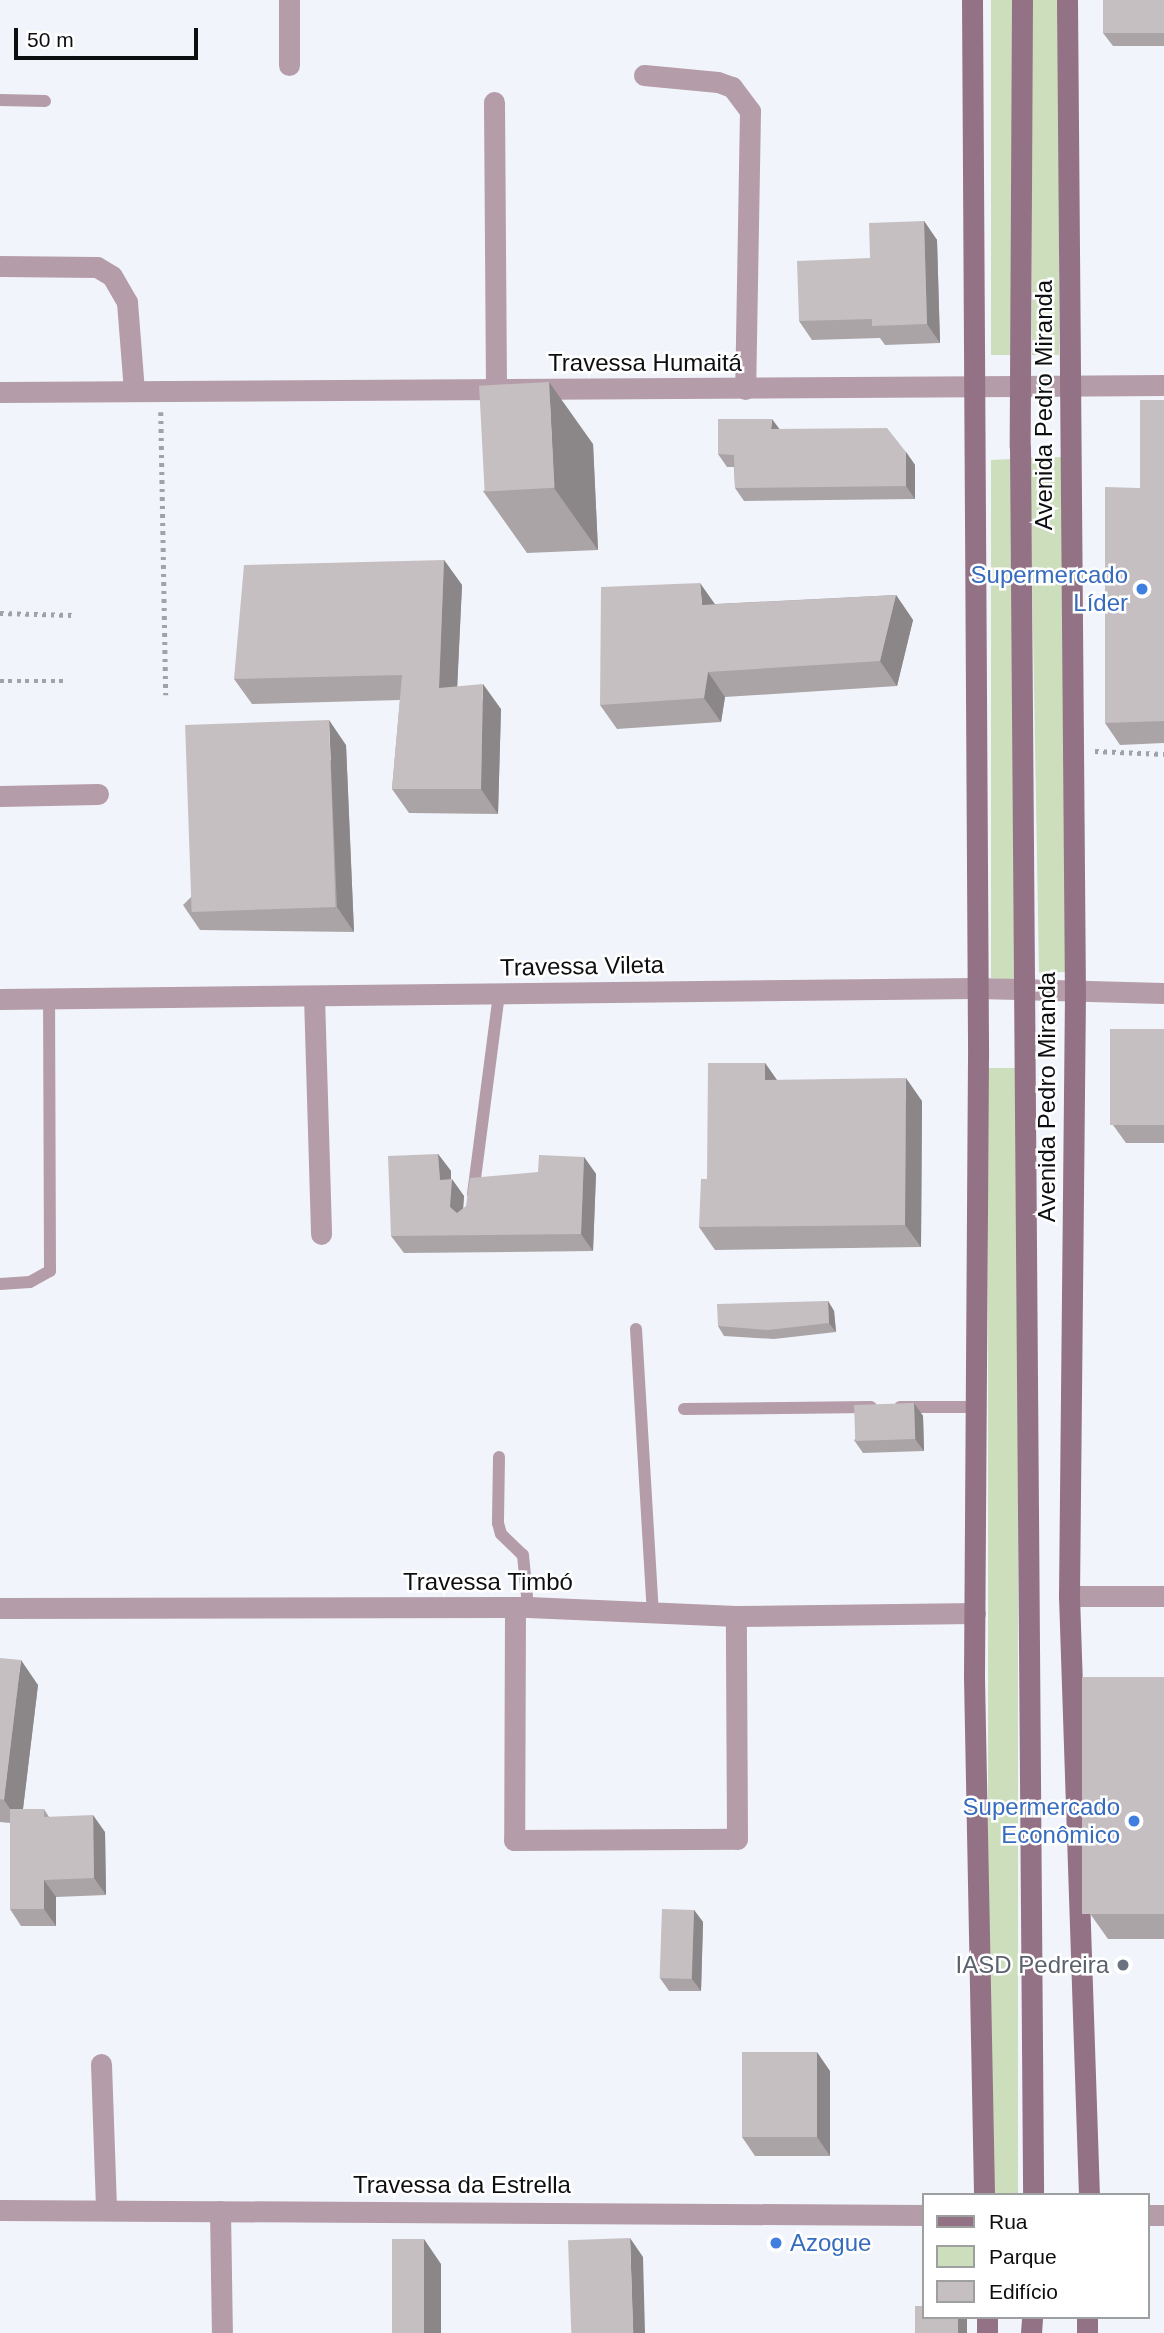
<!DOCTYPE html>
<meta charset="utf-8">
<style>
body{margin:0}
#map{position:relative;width:1164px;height:2333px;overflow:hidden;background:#f1f5fb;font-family:Arial,sans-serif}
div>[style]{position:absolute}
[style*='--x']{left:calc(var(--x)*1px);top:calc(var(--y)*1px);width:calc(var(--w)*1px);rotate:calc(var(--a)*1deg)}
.green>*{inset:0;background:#ccdebb;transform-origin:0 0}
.path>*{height:4.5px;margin-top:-2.25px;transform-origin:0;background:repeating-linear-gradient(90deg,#9fa2a6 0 3.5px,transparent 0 8.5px)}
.service>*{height:12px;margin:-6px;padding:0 6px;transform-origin:6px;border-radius:6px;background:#b59ca9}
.minor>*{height:21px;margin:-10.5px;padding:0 10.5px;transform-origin:10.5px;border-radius:10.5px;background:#b59ca9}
.tertiary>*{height:21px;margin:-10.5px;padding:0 10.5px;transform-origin:10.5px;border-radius:10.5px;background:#b59ca9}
.secondary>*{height:21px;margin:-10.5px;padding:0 10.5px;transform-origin:10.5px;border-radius:10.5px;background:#947285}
.wall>*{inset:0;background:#aaa4a7}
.shaded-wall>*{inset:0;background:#8b8688}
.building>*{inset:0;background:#c6bfc2;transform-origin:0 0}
.dots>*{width:19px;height:19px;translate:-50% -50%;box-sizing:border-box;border:4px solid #fff;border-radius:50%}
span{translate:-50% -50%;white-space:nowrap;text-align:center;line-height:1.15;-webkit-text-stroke:5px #fff;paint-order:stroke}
.street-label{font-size:24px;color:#0d0e10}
.shop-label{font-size:24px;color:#366cbe}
.right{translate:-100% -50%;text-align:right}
.left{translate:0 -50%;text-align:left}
.worship-label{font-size:24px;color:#5b616d}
.legend{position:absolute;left:922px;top:2193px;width:228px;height:126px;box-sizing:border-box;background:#fff;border:2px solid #9e9f9f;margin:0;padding:9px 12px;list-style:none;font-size:21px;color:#0d0e10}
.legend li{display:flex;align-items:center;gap:14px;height:35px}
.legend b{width:35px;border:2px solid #9e9f9f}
.scale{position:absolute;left:14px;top:28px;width:184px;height:32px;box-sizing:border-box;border:4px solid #0d0e10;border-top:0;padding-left:9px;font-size:21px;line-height:24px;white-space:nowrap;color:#0d0e10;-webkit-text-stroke:5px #fff;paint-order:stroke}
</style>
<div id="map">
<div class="green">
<div style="left:991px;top:0;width:25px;height:355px"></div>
<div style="left:1032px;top:0;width:27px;height:355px"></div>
<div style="left:1063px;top:457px;width:515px;height:33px;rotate:89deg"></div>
<div style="clip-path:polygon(1013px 459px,1017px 980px,991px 978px,991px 460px)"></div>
<div style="left:988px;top:1068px;width:30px;height:1127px"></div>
</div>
<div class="path">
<div style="--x:161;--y:412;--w:283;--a:89"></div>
<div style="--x:0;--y:613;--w:73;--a:1.6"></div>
<div style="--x:0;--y:681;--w:66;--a:0"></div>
<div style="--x:1095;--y:751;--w:69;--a:2.5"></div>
</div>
<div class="service">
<div style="--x:0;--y:100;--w:45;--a:1.3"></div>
<div style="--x:473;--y:1194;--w:203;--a:-82.6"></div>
<div style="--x:0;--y:1284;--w:30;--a:-4"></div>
<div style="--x:30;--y:1282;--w:23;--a:-29"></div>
<div style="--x:50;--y:1271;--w:272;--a:-90.2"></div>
<div style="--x:636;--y:1329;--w:284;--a:86.6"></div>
<div style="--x:900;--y:1407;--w:76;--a:0"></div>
<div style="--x:684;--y:1409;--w:187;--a:-0.6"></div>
<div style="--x:499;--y:1457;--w:66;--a:90.9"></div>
<div style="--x:498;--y:1523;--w:11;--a:75"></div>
<div style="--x:501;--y:1534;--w:30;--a:44"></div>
<div style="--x:523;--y:1555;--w:52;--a:84.5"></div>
</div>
<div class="minor">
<div style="--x:289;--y:0;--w:65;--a:90"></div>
<div style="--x:644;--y:75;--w:74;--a:5.4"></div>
<div style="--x:718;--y:82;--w:15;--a:20"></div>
<div style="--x:732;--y:87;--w:30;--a:53"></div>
<div style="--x:750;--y:111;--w:278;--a:91"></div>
<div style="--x:494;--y:102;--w:287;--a:89.6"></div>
<div style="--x:0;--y:266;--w:97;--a:0.6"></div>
<div style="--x:97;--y:267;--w:17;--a:31"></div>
<div style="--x:112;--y:276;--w:30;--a:60"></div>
<div style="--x:127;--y:302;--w:88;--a:85.5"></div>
<div style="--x:0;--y:796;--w:98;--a:-1.2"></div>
<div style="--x:314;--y:996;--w:238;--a:88.3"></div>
<div style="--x:1069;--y:1596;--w:95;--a:0"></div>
<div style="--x:0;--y:1608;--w:528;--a:-0.11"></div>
<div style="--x:528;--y:1607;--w:208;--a:2.5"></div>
<div style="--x:736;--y:1616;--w:239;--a:-0.7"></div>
<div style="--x:515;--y:1608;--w:232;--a:90.2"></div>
<div style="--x:514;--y:1840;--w:223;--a:-0.3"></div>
<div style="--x:737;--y:1839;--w:223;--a:-90.3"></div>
<div style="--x:101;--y:2064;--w:146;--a:88"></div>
<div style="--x:220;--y:2211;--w:122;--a:89.1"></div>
</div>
<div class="tertiary">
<div style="--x:0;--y:392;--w:1164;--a:-0.34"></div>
<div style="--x:0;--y:999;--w:976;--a:-0.65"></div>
<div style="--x:976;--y:988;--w:188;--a:1.5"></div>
<div style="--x:0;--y:2210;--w:924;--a:0.31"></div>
<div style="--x:1148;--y:2215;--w:16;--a:0"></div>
</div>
<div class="secondary">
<div style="--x:972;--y:0;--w:1057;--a:89.67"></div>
<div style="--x:978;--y:1057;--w:620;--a:90.37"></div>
<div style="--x:974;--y:1677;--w:518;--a:88.89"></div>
<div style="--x:1022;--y:0;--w:447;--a:90.3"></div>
<div style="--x:1020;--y:447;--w:1748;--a:89.57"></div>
<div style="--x:1067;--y:0;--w:993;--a:89.54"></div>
<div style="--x:1075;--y:993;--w:603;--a:90.57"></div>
<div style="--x:1069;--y:1596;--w:599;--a:88.09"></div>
<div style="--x:987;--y:2333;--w:16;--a:-90"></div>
<div style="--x:1031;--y:2333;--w:16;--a:-86"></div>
<div style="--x:1087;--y:2333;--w:16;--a:-90"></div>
</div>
<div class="wall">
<div style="clip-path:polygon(1164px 0,1164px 46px,1113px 46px,1103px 33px)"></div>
<div style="clip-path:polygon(924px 221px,937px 240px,940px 343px,885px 345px,880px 338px,812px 340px,799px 321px,870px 258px)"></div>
<div style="clip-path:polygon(1164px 400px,1164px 743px,1120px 745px,1105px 723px)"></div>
<div style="clip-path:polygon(779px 429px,906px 452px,915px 465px,915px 499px,744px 501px,735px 488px,734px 467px,727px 467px,718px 454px)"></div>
<div style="clip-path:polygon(593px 444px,598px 550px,527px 553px,483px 491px)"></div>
<div style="clip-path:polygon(444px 560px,462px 585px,457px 687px,501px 709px,498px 814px,409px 813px,392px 789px,400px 700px,252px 704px,234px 679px)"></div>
<div style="clip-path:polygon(896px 595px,913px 620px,897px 686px,725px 697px,721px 722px,617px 729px,600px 705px,715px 604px)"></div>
<div style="clip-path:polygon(346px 745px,354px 932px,200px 930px,183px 905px)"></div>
<div style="clip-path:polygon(1164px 1029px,1164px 1143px,1126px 1143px,1113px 1125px)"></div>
<div style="clip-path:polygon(765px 1063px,777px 1080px,922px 1101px,921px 1247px,715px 1250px,699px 1227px,707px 1179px)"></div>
<div style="clip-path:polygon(438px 1154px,451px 1171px,451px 1179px,464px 1196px,463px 1209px,538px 1172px,584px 1157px,596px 1174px,593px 1251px,404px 1253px,391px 1236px)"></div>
<div style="clip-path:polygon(828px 1301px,834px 1311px,836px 1332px,774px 1339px,724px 1336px,718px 1326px)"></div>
<div style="clip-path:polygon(914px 1403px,923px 1416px,924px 1451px,863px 1453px,854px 1440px)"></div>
<div style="clip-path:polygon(0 1658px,38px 1685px,23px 1809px,44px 1809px,49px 1817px,105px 1832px,106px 1895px,56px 1897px,56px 1926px,21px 1926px,10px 1909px,10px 1823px,0 1822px)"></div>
<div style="clip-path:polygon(1164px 1677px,1164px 1939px,1108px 1939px,1091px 1915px)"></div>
<div style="clip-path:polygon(694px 1910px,703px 1922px,701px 1991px,669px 1991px,660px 1978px)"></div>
<div style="clip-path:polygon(830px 2071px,830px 2156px,755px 2156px,742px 2137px)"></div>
</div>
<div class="shaded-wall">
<div style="clip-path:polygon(924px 221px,937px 240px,940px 343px,927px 324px)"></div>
<div style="clip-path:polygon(549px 382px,593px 444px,598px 550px,554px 488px)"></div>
<div style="clip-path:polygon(772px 419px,781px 431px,771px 429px)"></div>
<div style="clip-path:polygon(906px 452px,915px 465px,915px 499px,906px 486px)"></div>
<div style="clip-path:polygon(444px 560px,462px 585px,456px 713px,439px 688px)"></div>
<div style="clip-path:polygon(700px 583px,717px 607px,702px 605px)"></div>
<div style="clip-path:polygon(896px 595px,913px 620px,897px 686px,880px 661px)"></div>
<div style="clip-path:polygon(708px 672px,725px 697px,721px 722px,704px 698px)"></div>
<div style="clip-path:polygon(483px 684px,501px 709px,498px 814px,481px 789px)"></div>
<div style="clip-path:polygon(329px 720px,346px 745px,354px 932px,337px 907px)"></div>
<div style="clip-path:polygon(765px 1063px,781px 1086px,765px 1080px)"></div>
<div style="clip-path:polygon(906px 1078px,922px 1101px,921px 1247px,905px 1225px)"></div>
<div style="clip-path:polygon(438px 1154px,451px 1171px,451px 1189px,452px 1179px,464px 1196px,462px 1225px,450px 1207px,440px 1180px)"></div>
<div style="clip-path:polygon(584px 1157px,596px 1174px,593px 1251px,581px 1234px)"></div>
<div style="clip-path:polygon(828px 1301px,834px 1311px,836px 1332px,829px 1323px)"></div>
<div style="clip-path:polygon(914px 1403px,923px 1416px,924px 1451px,915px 1439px)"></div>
<div style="clip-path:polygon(21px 1660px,38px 1685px,21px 1825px,4px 1800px)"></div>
<div style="clip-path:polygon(93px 1815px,105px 1832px,106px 1895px,94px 1878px)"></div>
<div style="clip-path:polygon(44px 1880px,56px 1897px,56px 1926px,44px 1909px)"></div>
<div style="clip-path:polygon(694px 1910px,703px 1922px,701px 1991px,692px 1979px)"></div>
<div style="clip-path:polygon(817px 2052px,830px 2071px,830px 2156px,817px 2137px)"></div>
<div style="clip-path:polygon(630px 2238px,643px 2257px,645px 2333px,633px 2333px)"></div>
<div style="clip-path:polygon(424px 2239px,441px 2264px,441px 2333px,424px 2333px)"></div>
<div style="clip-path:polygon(958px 2317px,966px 2317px,967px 2318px,967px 2333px,958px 2333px)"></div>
</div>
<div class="building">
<div style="left:1103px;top:0;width:61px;height:33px"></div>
<div style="clip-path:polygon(924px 221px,927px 324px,872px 326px,872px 319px,799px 321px,797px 261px,870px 258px,869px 223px)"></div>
<div style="left:549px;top:382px;width:106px;height:70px;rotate:87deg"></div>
<div style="clip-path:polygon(1140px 400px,1164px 400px,1164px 721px,1105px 723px,1105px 487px,1140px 488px)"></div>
<div style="clip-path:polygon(718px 419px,772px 419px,771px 429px,887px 428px,906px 452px,906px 486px,735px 488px,734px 455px,718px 454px)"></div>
<div style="clip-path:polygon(444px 560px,439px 688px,483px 684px,481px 789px,392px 789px,402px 675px,234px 679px,244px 565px)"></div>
<div style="clip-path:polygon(700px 583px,702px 605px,896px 595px,880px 661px,708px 672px,704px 698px,600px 705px,601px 587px)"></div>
<div style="left:329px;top:720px;width:187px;height:144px;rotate:88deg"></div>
<div style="left:1164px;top:1029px;width:96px;height:54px;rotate:90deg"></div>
<div style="clip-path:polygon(708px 1063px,765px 1063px,765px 1080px,906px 1078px,905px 1225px,699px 1227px,701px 1179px,707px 1179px)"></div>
<div style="clip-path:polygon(438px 1154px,440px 1180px,452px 1179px,450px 1207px,457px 1213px,466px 1206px,470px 1178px,538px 1172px,539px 1155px,584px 1157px,581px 1234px,391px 1236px,388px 1156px)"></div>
<div style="clip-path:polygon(828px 1301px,829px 1323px,768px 1330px,718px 1326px,717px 1304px)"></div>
<div style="left:914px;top:1403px;width:36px;height:60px;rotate:88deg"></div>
<div style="clip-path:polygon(0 1658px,21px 1660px,4px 1800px,0 1799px)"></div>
<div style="left:1164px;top:1677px;width:237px;height:82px;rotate:90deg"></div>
<div style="clip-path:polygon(10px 1809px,44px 1809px,44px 1817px,93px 1815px,94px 1878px,44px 1880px,44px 1909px,10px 1909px)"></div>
<div style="left:662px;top:1909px;width:32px;height:69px;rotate:2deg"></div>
<div style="left:817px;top:2052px;width:85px;height:75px;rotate:90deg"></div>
<div style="left:630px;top:2238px;width:95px;height:62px;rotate:88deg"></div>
<div style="left:392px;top:2239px;width:32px;height:94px"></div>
<div style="clip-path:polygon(915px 2306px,924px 2306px,924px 2317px,958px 2317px,958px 2333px,915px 2333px)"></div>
</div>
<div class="dots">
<div style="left:1142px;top:589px;background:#3f7fe0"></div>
<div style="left:1134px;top:1821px;background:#3f7fe0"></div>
<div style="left:1123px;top:1965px;background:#6b7280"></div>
<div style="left:776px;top:2243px;background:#3f7fe0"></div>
</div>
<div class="street-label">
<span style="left:645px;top:363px">Travessa Humaitá</span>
<span style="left:1044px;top:405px;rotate:-90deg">Avenida Pedro Miranda</span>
<span style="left:582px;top:966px;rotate:-1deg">Travessa Vileta</span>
<span style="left:1047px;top:1097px;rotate:-90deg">Avenida Pedro Miranda</span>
<span style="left:488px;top:1582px">Travessa Timbó</span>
<span style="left:462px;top:2185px">Travessa da Estrella</span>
</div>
<div class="shop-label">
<span class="right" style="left:1128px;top:589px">Supermercado<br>Líder</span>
<span class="right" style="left:1120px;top:1821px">Supermercado<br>Econômico</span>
<span class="left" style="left:790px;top:2243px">Azogue</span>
</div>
<div class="worship-label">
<span class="right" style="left:1109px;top:1965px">IASD Pedreira</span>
</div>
<ul class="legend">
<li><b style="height:9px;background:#947285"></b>Rua</li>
<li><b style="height:19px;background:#ccdebb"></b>Parque</li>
<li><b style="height:19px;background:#c6bfc2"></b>Edifício</li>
</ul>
<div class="scale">50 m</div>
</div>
